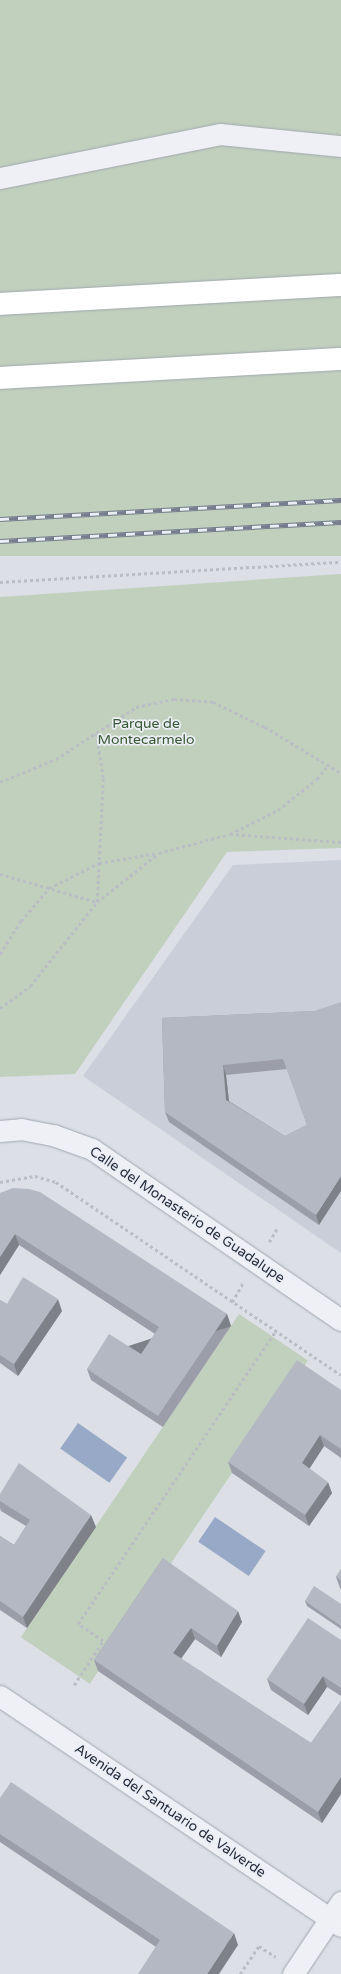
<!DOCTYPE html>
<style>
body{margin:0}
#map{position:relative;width:341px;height:1974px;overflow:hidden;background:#dcdfe6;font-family:"Varela Round",sans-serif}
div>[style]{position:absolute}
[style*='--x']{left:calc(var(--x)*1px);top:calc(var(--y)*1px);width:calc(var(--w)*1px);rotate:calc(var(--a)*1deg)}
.built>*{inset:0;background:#caced8}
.green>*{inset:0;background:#c0d0bd;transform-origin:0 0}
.water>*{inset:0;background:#97a9c6;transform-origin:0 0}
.path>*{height:2.5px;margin-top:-1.25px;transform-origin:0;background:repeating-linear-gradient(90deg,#bbbdc5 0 3px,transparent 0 6px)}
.roads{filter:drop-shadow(0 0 1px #a2a6b0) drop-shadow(0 0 1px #a2a6b0)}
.minor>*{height:21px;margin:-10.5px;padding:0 10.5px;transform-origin:10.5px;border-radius:10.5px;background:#eff0f5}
.motorway>*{height:22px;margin:-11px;padding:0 11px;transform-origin:11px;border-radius:11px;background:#fff}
.rail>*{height:4.5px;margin-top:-2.25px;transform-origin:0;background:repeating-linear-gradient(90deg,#ebeef4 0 9px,#767d8f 0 18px);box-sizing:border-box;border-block:1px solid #767d8f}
.wall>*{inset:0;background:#9b9ea8}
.shaded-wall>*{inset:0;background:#7e8188;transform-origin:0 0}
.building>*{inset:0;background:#b4b8c3}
span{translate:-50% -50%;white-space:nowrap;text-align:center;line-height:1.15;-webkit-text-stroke:3.5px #ebeef4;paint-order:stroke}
.park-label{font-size:14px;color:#375834}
.street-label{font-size:14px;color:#262c3c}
</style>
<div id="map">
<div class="built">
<div style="clip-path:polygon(341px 860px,341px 1253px,83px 1076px,233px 865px)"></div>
</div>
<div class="green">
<div style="left:0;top:0;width:341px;height:556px"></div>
<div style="clip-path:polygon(341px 574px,341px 848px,227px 852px,75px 1074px,0 1077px,0 597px)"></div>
<div style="left:239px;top:1314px;width:83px;height:390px;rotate:34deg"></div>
</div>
<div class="water">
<div style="left:78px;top:1423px;width:60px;height:31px;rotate:35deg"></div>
<div style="left:215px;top:1517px;width:61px;height:30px;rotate:34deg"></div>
</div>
<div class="path">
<div style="--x:0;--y:582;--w:342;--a:-3.4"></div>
<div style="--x:0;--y:782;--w:61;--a:-22.3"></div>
<div style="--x:56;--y:759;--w:95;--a:-33"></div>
<div style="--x:136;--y:707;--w:39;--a:-12"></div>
<div style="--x:174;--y:699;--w:39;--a:4"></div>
<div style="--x:213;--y:702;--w:58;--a:25.7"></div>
<div style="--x:265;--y:727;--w:89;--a:31.2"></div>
<div style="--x:230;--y:834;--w:54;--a:-26.6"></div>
<div style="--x:278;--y:810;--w:50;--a:-38.5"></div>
<div style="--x:317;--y:779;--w:16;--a:-52"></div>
<div style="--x:0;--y:874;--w:101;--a:16.1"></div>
<div style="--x:97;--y:902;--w:79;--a:-38.3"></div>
<div style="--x:159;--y:853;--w:73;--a:-15"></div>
<div style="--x:230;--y:834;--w:111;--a:4.1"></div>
<div style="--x:0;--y:954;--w:39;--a:-58"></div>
<div style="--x:21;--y:921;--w:43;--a:-49.7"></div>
<div style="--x:49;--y:888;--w:56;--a:-26.6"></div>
<div style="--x:99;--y:863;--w:60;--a:-9.6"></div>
<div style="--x:0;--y:1008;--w:37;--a:-36"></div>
<div style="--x:30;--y:986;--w:107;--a:-51.4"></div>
<div style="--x:97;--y:902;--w:124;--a:-87.2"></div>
<div style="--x:103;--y:778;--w:47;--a:-98.7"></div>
<div style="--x:0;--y:1182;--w:36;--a:-10"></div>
<div style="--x:35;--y:1176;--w:22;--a:16"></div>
<div style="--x:56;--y:1182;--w:344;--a:34.1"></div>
<div style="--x:269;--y:1242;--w:17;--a:-59"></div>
<div style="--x:232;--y:1302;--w:22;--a:-60"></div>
<div style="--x:74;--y:1685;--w:53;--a:-56.6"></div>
<div style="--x:103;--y:1641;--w:30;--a:-146"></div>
<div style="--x:78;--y:1624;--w:354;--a:-56"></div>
<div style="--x:240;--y:1974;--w:34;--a:-56"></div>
<div style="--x:259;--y:1946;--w:20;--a:33"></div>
</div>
<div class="roads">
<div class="minor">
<div style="--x:0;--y:178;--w:224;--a:-11.3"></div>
<div style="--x:220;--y:134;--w:122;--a:5.7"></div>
<div style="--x:0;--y:1131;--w:21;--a:-5"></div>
<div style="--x:21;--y:1129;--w:33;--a:11"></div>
<div style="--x:53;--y:1135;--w:41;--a:19.7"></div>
<div style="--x:92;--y:1149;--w:302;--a:34.5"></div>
<div style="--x:0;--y:1696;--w:411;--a:34"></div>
<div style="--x:293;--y:1974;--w:87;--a:-56.3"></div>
</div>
<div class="motorway">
<div style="--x:0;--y:304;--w:342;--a:-3.2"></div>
<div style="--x:0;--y:378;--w:342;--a:-3.2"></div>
</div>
</div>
<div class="rail">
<div style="--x:0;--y:519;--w:342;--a:-3.2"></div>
<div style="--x:0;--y:541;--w:342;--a:-3.2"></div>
</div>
<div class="wall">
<div style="clip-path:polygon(evenodd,314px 1011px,319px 1225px,169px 1122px,165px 1112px,162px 1018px,314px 1011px,287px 1069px,307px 1125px,285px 1136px,229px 1101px,226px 1075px,287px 1069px)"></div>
<div style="clip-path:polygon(0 1193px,227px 1314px,231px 1326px,163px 1427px,91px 1380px,87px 1369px,141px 1354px,155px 1334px,19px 1245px,0 1275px)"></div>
<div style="clip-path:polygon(0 1300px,7px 1304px,62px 1311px,18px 1376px,0 1363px)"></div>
<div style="clip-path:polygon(341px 1390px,341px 1458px,324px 1446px,309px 1469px,332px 1493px,309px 1526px,232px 1473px,228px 1462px)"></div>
<div style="clip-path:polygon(0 1494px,96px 1527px,27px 1628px,0 1610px,0 1536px,14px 1545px,26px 1526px,1px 1511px,0 1508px)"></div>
<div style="clip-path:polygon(163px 1558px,242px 1622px,221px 1657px,195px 1639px,181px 1659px,311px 1743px,341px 1701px,341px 1794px,322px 1823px,98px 1671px,94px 1660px)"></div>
<div style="clip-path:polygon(341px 1569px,341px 1589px,340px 1588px,336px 1577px)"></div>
<div style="clip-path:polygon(305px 1601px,341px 1604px,341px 1629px,307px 1606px)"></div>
<div style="clip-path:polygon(341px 1640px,341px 1696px,327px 1687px,308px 1715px,271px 1690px,267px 1679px)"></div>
<div style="clip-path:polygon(0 1798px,238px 1945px,156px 1947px,0 1842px)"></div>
</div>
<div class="shaded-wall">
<div style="clip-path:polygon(223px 1065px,226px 1075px,230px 1110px,226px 1100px)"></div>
<div style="clip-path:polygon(341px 1176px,341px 1191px,319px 1225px,316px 1215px)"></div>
<div style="clip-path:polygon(15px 1234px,19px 1245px,0 1275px,0 1257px)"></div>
<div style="clip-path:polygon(58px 1299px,62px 1311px,18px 1376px,14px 1364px)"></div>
<div style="left:227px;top:1314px;width:13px;height:123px;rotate:72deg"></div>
<div style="clip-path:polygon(320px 1435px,324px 1446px,306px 1474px,302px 1463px)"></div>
<div style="clip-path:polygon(328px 1482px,332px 1493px,309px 1526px,305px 1515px)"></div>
<div style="clip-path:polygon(91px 1515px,96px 1527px,27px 1628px,23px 1617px)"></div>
<div style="clip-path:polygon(238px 1611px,242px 1622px,221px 1657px,217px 1646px)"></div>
<div style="clip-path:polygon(191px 1628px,195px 1639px,177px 1664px,173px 1653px)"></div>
<div style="clip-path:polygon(323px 1676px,327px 1687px,308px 1715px,304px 1704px)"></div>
<div style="clip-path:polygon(341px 1777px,341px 1794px,322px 1823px,318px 1812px)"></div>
<div style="clip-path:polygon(234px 1933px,238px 1945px,219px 1974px,207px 1974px)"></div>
</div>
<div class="building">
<div style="clip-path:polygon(evenodd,341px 1002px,341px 1176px,316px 1215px,165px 1112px,162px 1018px,314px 1011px,341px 1002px,283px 1059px,307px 1125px,285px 1136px,226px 1100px,223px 1065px,283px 1059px)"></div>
<div style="clip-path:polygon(13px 1188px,29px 1189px,40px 1192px,227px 1314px,158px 1416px,87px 1369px,109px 1334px,141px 1354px,159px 1327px,15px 1234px,0 1257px,0 1193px)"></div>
<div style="clip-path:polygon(23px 1277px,58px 1299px,14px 1364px,0 1355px,0 1300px,7px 1304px)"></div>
<div style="clip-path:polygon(297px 1360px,341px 1390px,341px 1449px,320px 1435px,302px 1463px,328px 1482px,305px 1515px,228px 1462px)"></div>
<div style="clip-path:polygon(19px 1463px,91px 1515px,23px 1617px,0 1601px,0 1536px,14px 1545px,30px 1520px,0 1501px,0 1494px)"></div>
<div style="clip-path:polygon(163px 1558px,238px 1611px,217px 1646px,191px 1628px,173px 1653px,311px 1743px,341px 1701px,341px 1777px,318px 1812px,94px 1660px)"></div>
<div style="clip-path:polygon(341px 1569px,341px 1580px,336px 1577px)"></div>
<div style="clip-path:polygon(314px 1586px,341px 1604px,341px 1626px,305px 1601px)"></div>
<div style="clip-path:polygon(308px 1618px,341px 1640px,341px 1688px,323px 1676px,304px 1704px,267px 1679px)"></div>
<div style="clip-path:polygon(11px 1782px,234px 1933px,207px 1974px,138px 1974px,160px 1940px,0 1834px,0 1798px)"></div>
</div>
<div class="park-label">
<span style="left:146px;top:732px">Parque de<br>Montecarmelo</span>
</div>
<div class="street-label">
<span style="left:187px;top:1215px;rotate:34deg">Calle del Monasterio de Guadalupe</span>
<span style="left:170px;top:1811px;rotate:34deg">Avenida del Santuario de Valverde</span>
</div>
</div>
